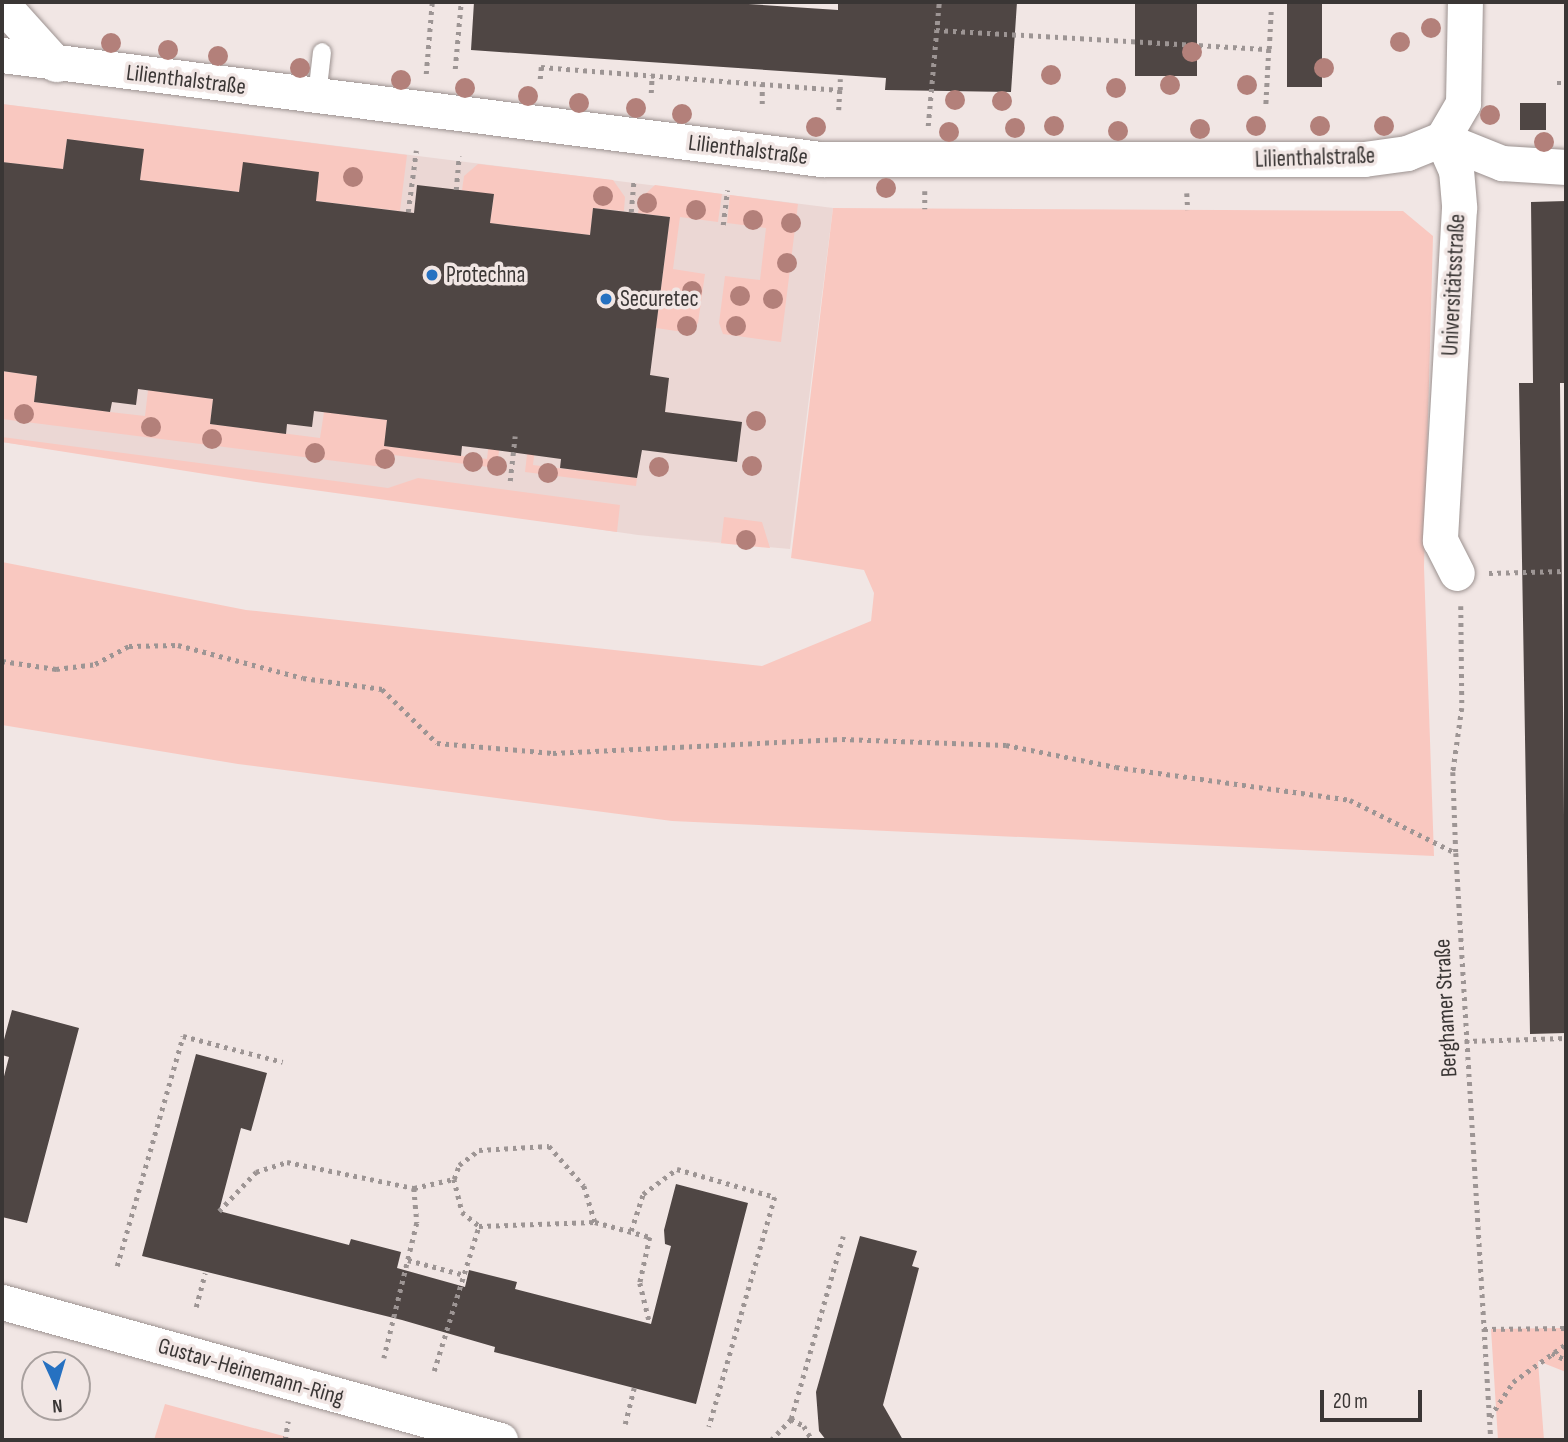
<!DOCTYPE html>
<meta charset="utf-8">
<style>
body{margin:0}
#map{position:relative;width:1568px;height:1442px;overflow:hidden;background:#f1e6e4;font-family:"Sofia Sans Condensed",sans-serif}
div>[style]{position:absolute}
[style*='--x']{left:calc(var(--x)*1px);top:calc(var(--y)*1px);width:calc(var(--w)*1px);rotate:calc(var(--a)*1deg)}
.built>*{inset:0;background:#ebd7d4}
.green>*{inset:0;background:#f9c8c0}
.building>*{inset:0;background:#4f4644;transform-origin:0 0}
.path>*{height:4.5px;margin-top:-2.25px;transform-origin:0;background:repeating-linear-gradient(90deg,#9d9594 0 3.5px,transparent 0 8.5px)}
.roads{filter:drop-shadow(0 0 2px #9c9290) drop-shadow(0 0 2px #9c9290)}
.service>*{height:18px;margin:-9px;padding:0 9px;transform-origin:9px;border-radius:9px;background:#fff}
.minor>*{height:35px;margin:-17.5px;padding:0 17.5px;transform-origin:17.5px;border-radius:17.5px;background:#fff}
.trees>*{width:20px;height:20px;margin:-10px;border-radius:50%;background:#b3807a}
.dots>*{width:19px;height:19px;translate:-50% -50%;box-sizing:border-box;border:4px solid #f1e6e4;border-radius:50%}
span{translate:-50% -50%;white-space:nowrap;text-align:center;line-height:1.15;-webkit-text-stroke:7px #f1e6e4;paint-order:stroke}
.street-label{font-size:23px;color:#3a3635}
.poi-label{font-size:23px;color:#3a3635}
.left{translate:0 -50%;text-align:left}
.frame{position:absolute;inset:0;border:4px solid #3a3635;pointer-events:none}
.north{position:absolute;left:21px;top:1351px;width:70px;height:70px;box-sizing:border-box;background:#f1e6e4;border:2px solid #a8a09e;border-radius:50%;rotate:176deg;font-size:19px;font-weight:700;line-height:28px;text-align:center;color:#3a3635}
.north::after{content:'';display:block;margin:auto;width:24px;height:32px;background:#2671c1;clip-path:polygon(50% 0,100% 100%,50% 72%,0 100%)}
.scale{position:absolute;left:1320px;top:1390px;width:102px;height:32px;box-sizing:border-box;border:4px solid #3a3635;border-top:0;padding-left:9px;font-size:21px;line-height:24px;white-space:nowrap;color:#3a3635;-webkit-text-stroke:5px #f1e6e4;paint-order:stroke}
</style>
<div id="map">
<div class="built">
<div style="clip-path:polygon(2px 104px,833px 208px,790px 549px,638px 535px,2px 442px)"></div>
</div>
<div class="green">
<div style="clip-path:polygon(2px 104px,407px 155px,400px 211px,140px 180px,143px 149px,67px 139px,63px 169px,2px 162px)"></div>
<div style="clip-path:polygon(478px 164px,613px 180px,625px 197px,624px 211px,593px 208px,590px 235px,490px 223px,494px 195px,462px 190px,464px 176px)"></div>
<div style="clip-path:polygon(655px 185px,722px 194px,718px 222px,680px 217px,673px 269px,705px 274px,698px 323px,690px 333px,656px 328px,670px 217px,638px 213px,640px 199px)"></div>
<div style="clip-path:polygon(730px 195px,798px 204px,781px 342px,723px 334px,719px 323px,725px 276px,760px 280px,766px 228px,727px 223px)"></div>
<div style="clip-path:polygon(833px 208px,1403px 211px,1433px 236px,1424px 567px,1434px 856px,672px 821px,238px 764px,2px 725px,2px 562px,246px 610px,762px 666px,871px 621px,874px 593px,864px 570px,791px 558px)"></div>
<div style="clip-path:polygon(2px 371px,37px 376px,34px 402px,110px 412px,145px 416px,148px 390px,213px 399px,210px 424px,320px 438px,324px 412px,387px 420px,385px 446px,487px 459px,490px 432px,501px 434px,497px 468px,385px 454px,383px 467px,2px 419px)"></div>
<div style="clip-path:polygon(2px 437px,388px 488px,418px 478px,620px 505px,617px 532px,256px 482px,2px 442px)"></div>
<div style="clip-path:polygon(529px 437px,536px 438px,533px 465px,637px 478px,636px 486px,525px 472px)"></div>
<div style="clip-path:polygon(724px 517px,762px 522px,770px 548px,638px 535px,721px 543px)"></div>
<div style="clip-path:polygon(1566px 1328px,1566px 1372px,1538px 1361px,1544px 1440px,1498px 1440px,1491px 1329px)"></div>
<div style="clip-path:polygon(165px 1404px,298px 1440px,154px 1440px)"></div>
</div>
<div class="building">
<div style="clip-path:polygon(474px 2px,717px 2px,838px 10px,838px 2px,1017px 2px,1011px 92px,885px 90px,886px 78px,471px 50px)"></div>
<div style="left:1135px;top:2px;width:62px;height:74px"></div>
<div style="left:1287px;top:2px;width:35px;height:85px"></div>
<div style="left:1546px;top:103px;width:27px;height:26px;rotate:90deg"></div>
<div style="clip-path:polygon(67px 139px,144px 149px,140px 180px,239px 192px,243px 162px,319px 172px,316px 201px,414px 213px,417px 185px,494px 194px,490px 223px,590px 235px,593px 208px,670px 217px,650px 375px,669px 378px,665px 412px,742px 422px,737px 462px,642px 450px,637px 478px,560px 468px,561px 459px,487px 449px,462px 446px,461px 456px,384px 446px,387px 420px,314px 411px,312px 427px,287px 424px,286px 434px,210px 424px,213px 399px,138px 389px,136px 405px,112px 402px,110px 412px,34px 402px,37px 376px,2px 371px,2px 162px,63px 169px)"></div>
<div style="clip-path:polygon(1566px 201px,1566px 383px,1560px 383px,1566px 1033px,1530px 1034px,1519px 383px,1533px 383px,1531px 202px)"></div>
<div style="clip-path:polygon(12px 1010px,79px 1028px,27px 1223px,2px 1217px,2px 1084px,9px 1057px,2px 1055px,2px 1047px)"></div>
<div style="clip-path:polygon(196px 1054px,267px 1073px,251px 1131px,241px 1128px,219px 1211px,349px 1245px,351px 1239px,401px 1252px,397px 1268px,465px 1287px,469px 1270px,517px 1282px,515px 1289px,651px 1324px,671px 1246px,665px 1244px,664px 1230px,676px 1184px,748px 1203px,696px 1404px,494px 1352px,495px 1347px,402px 1320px,142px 1256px)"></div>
<div style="clip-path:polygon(860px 1236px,917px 1251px,912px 1266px,919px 1268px,883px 1405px,903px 1440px,826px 1440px,819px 1431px,816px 1392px)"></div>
</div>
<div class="path">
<div style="--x:936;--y:30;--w:334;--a:3.3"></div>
<div style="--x:1269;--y:49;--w:57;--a:93"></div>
<div style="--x:1269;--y:49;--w:39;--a:-87"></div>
<div style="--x:455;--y:69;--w:67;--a:-84.9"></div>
<div style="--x:426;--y:74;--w:72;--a:-85.2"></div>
<div style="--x:540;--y:79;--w:12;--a:-85"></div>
<div style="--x:541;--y:67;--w:300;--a:4.4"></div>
<div style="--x:840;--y:90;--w:20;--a:93"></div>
<div style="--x:1557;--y:83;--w:9;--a:0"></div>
<div style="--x:840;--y:90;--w:11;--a:-90"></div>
<div style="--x:651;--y:93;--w:18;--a:-87"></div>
<div style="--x:762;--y:104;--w:20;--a:-90"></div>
<div style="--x:928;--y:126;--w:124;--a:-84.9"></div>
<div style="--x:456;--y:190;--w:34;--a:-85"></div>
<div style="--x:925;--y:191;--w:18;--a:90"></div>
<div style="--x:1187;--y:193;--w:17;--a:87"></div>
<div style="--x:408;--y:212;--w:62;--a:-82.5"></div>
<div style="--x:631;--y:212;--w:33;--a:-85"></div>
<div style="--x:723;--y:225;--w:35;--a:-83"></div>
<div style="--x:510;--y:481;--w:45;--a:-83.7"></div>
<div style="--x:1489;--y:573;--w:77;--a:-1.5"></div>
<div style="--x:1461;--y:606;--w:102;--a:89.4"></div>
<div style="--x:1462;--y:708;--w:65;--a:98"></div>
<div style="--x:1453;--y:772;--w:81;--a:87.9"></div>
<div style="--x:1456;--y:853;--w:588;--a:86.59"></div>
<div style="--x:2;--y:661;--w:55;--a:8.4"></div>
<div style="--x:56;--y:669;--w:39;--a:-7"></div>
<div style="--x:95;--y:664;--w:38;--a:-28"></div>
<div style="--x:129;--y:646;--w:49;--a:-1.2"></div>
<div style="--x:178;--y:645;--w:129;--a:14.8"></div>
<div style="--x:303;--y:678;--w:80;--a:7.9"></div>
<div style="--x:382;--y:689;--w:77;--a:44.5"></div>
<div style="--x:437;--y:743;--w:116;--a:4.9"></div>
<div style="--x:553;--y:753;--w:289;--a:-2.8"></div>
<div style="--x:842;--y:739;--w:164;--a:2.1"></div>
<div style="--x:1006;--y:745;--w:112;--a:11.3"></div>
<div style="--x:1116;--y:767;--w:236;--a:8"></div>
<div style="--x:1350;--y:800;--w:119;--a:26.6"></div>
<div style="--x:1465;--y:1041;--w:101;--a:-1.7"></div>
<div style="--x:454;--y:1179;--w:34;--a:76"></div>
<div style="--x:462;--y:1212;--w:22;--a:39"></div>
<div style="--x:414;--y:1188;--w:41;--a:-12.7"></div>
<div style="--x:454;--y:1179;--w:15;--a:-70"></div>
<div style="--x:459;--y:1165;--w:25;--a:-37"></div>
<div style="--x:479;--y:1150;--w:70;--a:-3.3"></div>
<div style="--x:549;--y:1146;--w:53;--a:48.8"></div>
<div style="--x:584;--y:1186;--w:38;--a:73"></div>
<div style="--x:595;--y:1222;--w:57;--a:15.3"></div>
<div style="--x:650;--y:1237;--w:47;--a:102.3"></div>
<div style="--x:640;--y:1283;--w:42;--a:76.3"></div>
<div style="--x:219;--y:1211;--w:54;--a:-46.5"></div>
<div style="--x:256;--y:1172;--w:33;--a:-18"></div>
<div style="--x:287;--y:1162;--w:130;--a:11.6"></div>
<div style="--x:414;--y:1188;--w:35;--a:85"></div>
<div style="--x:417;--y:1223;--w:139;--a:103.7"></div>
<div style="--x:631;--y:1231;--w:39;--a:-72"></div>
<div style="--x:643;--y:1194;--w:42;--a:-36.3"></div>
<div style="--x:677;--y:1169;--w:102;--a:15.9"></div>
<div style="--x:775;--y:1197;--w:239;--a:106"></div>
<div style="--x:408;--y:1260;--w:55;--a:14.8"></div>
<div style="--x:117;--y:1266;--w:239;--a:-74"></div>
<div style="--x:183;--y:1036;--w:103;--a:14.6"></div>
<div style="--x:196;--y:1307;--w:35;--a:-75"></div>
<div style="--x:1484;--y:1329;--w:82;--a:-0.7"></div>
<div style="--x:1552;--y:1353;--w:16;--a:27"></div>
<div style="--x:434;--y:1371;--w:152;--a:-72.8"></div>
<div style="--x:479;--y:1226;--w:116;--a:-2"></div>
<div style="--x:1490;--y:1417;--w:42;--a:-56.7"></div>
<div style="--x:1513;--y:1382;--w:65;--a:-35.6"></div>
<div style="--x:791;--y:1419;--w:15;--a:28"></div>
<div style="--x:804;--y:1426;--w:16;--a:60"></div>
<div style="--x:625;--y:1424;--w:37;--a:-76"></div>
<div style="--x:285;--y:1440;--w:19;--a:-81"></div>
<div style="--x:771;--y:1440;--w:29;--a:-46"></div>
<div style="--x:791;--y:1419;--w:190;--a:-74.1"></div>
</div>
<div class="roads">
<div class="service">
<div style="--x:317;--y:96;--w:44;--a:-83.5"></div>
</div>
<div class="minor">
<div style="--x:2;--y:4;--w:81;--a:48"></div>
<div style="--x:2;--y:55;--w:826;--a:7.24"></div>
<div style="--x:821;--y:159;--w:543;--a:0"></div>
<div style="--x:1364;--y:159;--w:43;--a:-7.9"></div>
<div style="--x:1407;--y:153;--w:38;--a:-22"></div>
<div style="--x:1442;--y:139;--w:34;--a:66"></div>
<div style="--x:1456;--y:170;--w:38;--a:85"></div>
<div style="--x:1459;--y:208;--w:333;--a:93.3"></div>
<div style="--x:1440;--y:540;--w:37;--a:63"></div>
<div style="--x:1442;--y:139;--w:42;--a:-59.7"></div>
<div style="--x:1463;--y:103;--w:101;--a:-88.9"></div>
<div style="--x:1442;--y:139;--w:65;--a:21.8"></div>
<div style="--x:1502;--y:163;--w:64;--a:3.6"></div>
<div style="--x:2;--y:1302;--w:517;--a:15.49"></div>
</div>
</div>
<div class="trees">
<div style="left:1431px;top:28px"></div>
<div style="left:1400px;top:42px"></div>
<div style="left:111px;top:43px"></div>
<div style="left:168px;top:50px"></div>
<div style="left:1192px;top:52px"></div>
<div style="left:218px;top:56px"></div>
<div style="left:300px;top:68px"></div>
<div style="left:1324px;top:68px"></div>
<div style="left:1051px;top:75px"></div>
<div style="left:401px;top:80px"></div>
<div style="left:1170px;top:85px"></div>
<div style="left:1247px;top:85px"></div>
<div style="left:465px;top:88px"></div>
<div style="left:1116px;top:88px"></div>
<div style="left:528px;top:96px"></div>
<div style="left:955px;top:100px"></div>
<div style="left:1002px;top:101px"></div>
<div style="left:579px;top:103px"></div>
<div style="left:636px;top:108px"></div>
<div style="left:682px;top:114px"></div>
<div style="left:1490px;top:115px"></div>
<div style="left:1054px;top:126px"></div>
<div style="left:1256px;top:126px"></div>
<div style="left:1320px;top:126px"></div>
<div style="left:1384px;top:126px"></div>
<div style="left:816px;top:127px"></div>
<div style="left:1015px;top:128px"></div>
<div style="left:1200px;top:129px"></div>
<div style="left:1118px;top:131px"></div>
<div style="left:949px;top:132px"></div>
<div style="left:1544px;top:142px"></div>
<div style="left:353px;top:177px"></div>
<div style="left:886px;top:188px"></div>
<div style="left:603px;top:196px"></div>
<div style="left:647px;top:203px"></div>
<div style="left:696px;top:210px"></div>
<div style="left:753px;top:220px"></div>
<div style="left:791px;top:223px"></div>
<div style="left:787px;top:263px"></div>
<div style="left:692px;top:291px"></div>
<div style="left:740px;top:296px"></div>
<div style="left:773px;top:299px"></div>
<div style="left:687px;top:326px"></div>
<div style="left:736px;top:326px"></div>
<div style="left:24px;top:414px"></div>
<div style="left:756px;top:421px"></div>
<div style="left:151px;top:427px"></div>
<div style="left:212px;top:439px"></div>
<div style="left:315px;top:453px"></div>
<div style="left:385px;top:459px"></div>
<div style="left:473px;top:462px"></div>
<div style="left:497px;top:466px"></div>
<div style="left:752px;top:466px"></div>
<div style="left:659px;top:467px"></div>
<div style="left:548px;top:473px"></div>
<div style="left:746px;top:540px"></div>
</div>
<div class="dots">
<div style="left:432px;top:275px;background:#2671c1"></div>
<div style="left:606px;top:299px;background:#2671c1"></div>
</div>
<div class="street-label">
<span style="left:186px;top:80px;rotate:7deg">Lilienthalstraße</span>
<span style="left:748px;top:150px;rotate:7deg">Lilienthalstraße</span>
<span style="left:1315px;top:158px;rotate:-2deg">Lilienthalstraße</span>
<span style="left:1454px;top:285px;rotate:-87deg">Universitätsstraße</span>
<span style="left:1446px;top:1008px;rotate:-93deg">Berghamer Straße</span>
<span style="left:251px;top:1372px;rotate:16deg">Gustav-Heinemann-Ring</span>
</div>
<div class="poi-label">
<span class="left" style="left:446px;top:275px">Protechna</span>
<span class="left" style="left:620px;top:299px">Securetec</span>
</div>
<div class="frame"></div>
<div class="north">N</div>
<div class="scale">20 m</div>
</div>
